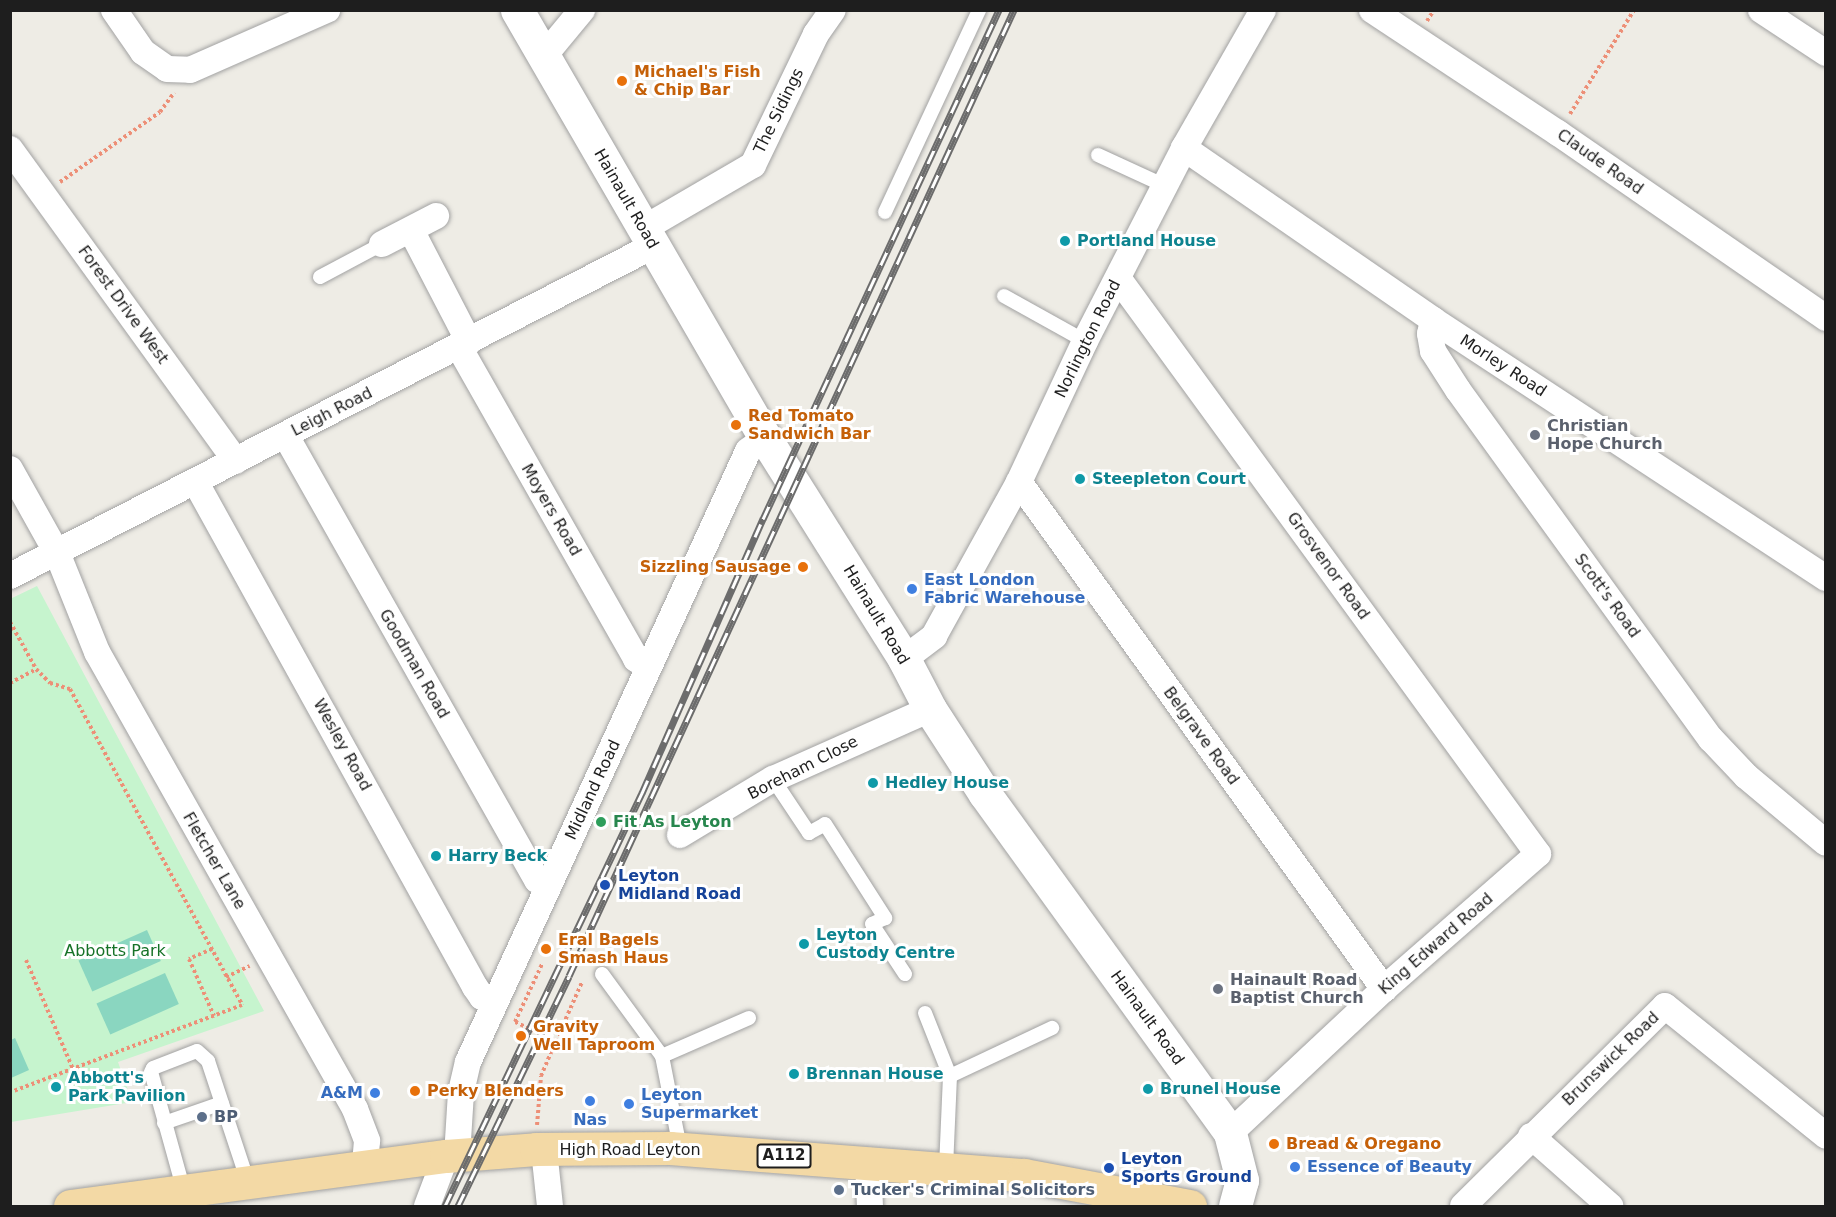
<!DOCTYPE html>
<style>
body{margin:0}
#map{position:relative;width:1836px;height:1217px;overflow:hidden;background:#eeece5;font-family:"DejaVu Sans",sans-serif}
div>[style]{position:absolute}
[style*='--x']{left:calc(var(--x)*1px);top:calc(var(--y)*1px);width:calc(var(--w)*1px);rotate:calc(var(--a)*1deg)}
.park>*{inset:0;background:#c6f4ce}
.pitch>*{inset:0;background:#8ad6c0;transform-origin:0 0}
.path>*{height:4px;margin-top:-2px;transform-origin:0;background:repeating-linear-gradient(90deg,#ed8f77 0 3px,transparent 0 6px)}
.roads{filter:drop-shadow(0 0 2px #a2a2a2) drop-shadow(0 0 2px #a2a2a2)}
.service>*{height:14px;margin:-7px;padding:0 7px;transform-origin:7px;border-radius:7px;background:#fff}
.minor>*{height:26px;margin:-13px;padding:0 13px;transform-origin:13px;border-radius:13px;background:#fff}
.tertiary>*{height:33px;margin:-16.5px;padding:0 16.5px;transform-origin:16.5px;border-radius:16.5px;background:#fff}
.primary>*{height:33px;margin:-16.5px;padding:0 16.5px;transform-origin:16.5px;border-radius:16.5px;background:#f3d9a5}
.rail>*{height:7px;margin-top:-3.5px;transform-origin:0;background:repeating-linear-gradient(90deg,#fff 0 14px,#6c6c6c 0 28px);box-sizing:border-box;border-block:2px solid #6c6c6c}
.dots>*{width:16px;height:16px;translate:-50% -50%;box-sizing:border-box;border:3px solid #fff;border-radius:50%}
span{translate:-50% -50%;white-space:nowrap;text-align:center;line-height:1.15;-webkit-text-stroke:6px #fff;paint-order:stroke}
.shield-label span{padding:2px 4px;background:#fff;border:2px solid;border-radius:4px;-webkit-text-stroke-width:0}
.shield-label{font-size:15px;color:#1e1e1e;font-weight:700}
.food-label{font-size:16px;color:#c56008;font-weight:700}
.left{translate:0 -50%;text-align:left}
.right{translate:-100% -50%;text-align:right}
.street-label{font-size:16px;color:#1e1e1e}
.culture-label{font-size:16px;color:#0d838f;font-weight:700}
.worship-label{font-size:16px;color:#5b616d;font-weight:700}
.shop-label{font-size:16px;color:#366cbe;font-weight:700}
.leisure-label{font-size:16px;color:#27864d;font-weight:700}
.transit-label{font-size:16px;color:#164399;font-weight:700}
.park-label{font-size:16px;color:#167227}
.service-label{font-size:16px;color:#4e5e75;font-weight:700}
.frame{position:absolute;inset:0;border:12px solid #1e1e1e;pointer-events:none}
</style>
<div id="map">
<div class="park">
<div style="clip-path:polygon(37px 586px,264px 1011px,118px 1062px,132px 1102px,11px 1122px,10px 599px)"></div>
</div>
<div class="pitch">
<div style="left:147px;top:930px;width:34px;height:75px;rotate:66deg"></div>
<div style="left:165px;top:973px;width:34px;height:75px;rotate:66deg"></div>
<div style="clip-path:polygon(15px 1038px,29px 1070px,11px 1078px,11px 1040px)"></div>
</div>
<div class="path">
<div style="--x:1427;--y:21;--w:13;--a:-58"></div>
<div style="--x:1570;--y:114;--w:122;--a:-58.4"></div>
<div style="--x:60;--y:182;--w:122;--a:-35"></div>
<div style="--x:160;--y:112;--w:24;--a:-54"></div>
<div style="--x:10;--y:622;--w:54;--a:61"></div>
<div style="--x:36;--y:669;--w:20;--a:45"></div>
<div style="--x:50;--y:683;--w:21;--a:17"></div>
<div style="--x:70;--y:689;--w:360;--a:61.4"></div>
<div style="--x:242;--y:1005;--w:248;--a:159.4"></div>
<div style="--x:10;--y:683;--w:30;--a:-28"></div>
<div style="--x:212;--y:949;--w:25;--a:157"></div>
<div style="--x:189;--y:959;--w:62;--a:66.3"></div>
<div style="--x:26;--y:960;--w:119;--a:66.7"></div>
<div style="--x:226;--y:977;--w:26;--a:-25"></div>
<div style="--x:556;--y:1041;--w:64;--a:-66.2"></div>
<div style="--x:537;--y:1125;--w:49;--a:-85.3"></div>
<div style="--x:541;--y:1076;--w:38;--a:-67"></div>
<div style="--x:556;--y:1041;--w:45;--a:-155.1"></div>
<div style="--x:515;--y:1022;--w:64;--a:-65"></div>
</div>
<div class="roads">
<div class="service">
<div style="--x:1098;--y:155;--w:74;--a:24.8"></div>
<div style="--x:885;--y:212;--w:223;--a:-65"></div>
<div style="--x:320;--y:277;--w:70;--a:-28"></div>
<div style="--x:1004;--y:296;--w:93;--a:29.1"></div>
<div style="--x:773;--y:779;--w:65;--a:56.3"></div>
<div style="--x:809;--y:833;--w:18;--a:-29"></div>
<div style="--x:825;--y:824;--w:112;--a:57.4"></div>
<div style="--x:885;--y:918;--w:14;--a:155"></div>
<div style="--x:872;--y:924;--w:60;--a:56.6"></div>
<div style="--x:602;--y:974;--w:102;--a:53.8"></div>
<div style="--x:662;--y:1056;--w:94;--a:78.9"></div>
<div style="--x:925;--y:1013;--w:68;--a:68.4"></div>
<div style="--x:950;--y:1076;--w:91;--a:92.5"></div>
<div style="--x:662;--y:1056;--w:95;--a:-23.6"></div>
<div style="--x:950;--y:1076;--w:113;--a:-25.2"></div>
<div style="--x:164;--y:1123;--w:61;--a:-19"></div>
<div style="--x:184;--y:1191;--w:123;--a:-105.5"></div>
<div style="--x:151;--y:1072;--w:4;--a:-63"></div>
<div style="--x:153;--y:1068;--w:47;--a:-21.1"></div>
<div style="--x:197;--y:1051;--w:15;--a:42"></div>
<div style="--x:208;--y:1061;--w:127;--a:71.7"></div>
</div>
<div class="minor">
<div style="--x:114;--y:10;--w:51;--a:55.4"></div>
<div style="--x:143;--y:52;--w:29;--a:35"></div>
<div style="--x:167;--y:69;--w:23;--a:2"></div>
<div style="--x:190;--y:70;--w:150;--a:-23.7"></div>
<div style="--x:1372;--y:10;--w:223;--a:33.5"></div>
<div style="--x:1558;--y:133;--w:326;--a:34.6"></div>
<div style="--x:1761;--y:10;--w:78;--a:33.5"></div>
<div style="--x:544;--y:56;--w:60;--a:-50.4"></div>
<div style="--x:1184;--y:148;--w:303;--a:34.6"></div>
<div style="--x:1433;--y:320;--w:470;--a:33.3"></div>
<div style="--x:10;--y:149;--w:385;--a:54.1"></div>
<div style="--x:643;--y:229;--w:127;--a:-30.2"></div>
<div style="--x:753;--y:165;--w:145;--a:-64.3"></div>
<div style="--x:816;--y:34;--w:29;--a:-55"></div>
<div style="--x:411;--y:230;--w:126;--a:62.6"></div>
<div style="--x:382;--y:244;--w:61;--a:-27.4"></div>
<div style="--x:1118;--y:278;--w:713;--a:53.9"></div>
<div style="--x:1538;--y:854;--w:205;--a:138.8"></div>
<div style="--x:1384;--y:989;--w:211;--a:136.9"></div>
<div style="--x:1433;--y:320;--w:14;--a:102"></div>
<div style="--x:1430;--y:334;--w:17;--a:80"></div>
<div style="--x:1433;--y:351;--w:46;--a:57.3"></div>
<div style="--x:1458;--y:390;--w:431;--a:54.1"></div>
<div style="--x:1711;--y:739;--w:51;--a:46.6"></div>
<div style="--x:1746;--y:776;--w:104;--a:39.9"></div>
<div style="--x:459;--y:347;--w:359;--a:60.4"></div>
<div style="--x:636;--y:659;--w:15;--a:32"></div>
<div style="--x:286;--y:436;--w:510;--a:60.52"></div>
<div style="--x:537;--y:880;--w:13;--a:27"></div>
<div style="--x:10;--y:469;--w:98;--a:60.8"></div>
<div style="--x:58;--y:555;--w:105;--a:68.1"></div>
<div style="--x:97;--y:652;--w:525;--a:60.55"></div>
<div style="--x:355;--y:1109;--w:34;--a:69"></div>
<div style="--x:367;--y:1141;--w:25;--a:95"></div>
<div style="--x:195;--y:481;--w:578;--a:61.04"></div>
<div style="--x:475;--y:987;--w:12;--a:55"></div>
<div style="--x:482;--y:997;--w:14;--a:25"></div>
<div style="--x:1019;--y:482;--w:625;--a:54.25"></div>
<div style="--x:10;--y:576;--w:723;--a:-27.17"></div>
<div style="--x:904;--y:659;--w:38;--a:-37"></div>
<div style="--x:934;--y:636;--w:176;--a:-61.1"></div>
<div style="--x:1019;--y:482;--w:156;--a:-64.9"></div>
<div style="--x:1085;--y:341;--w:217;--a:-62.8"></div>
<div style="--x:1184;--y:148;--w:159;--a:-60.2"></div>
<div style="--x:680;--y:835;--w:109;--a:-31.1"></div>
<div style="--x:773;--y:779;--w:172;--a:-24"></div>
<div style="--x:1531;--y:1136;--w:106;--a:41.5"></div>
<div style="--x:544;--y:1150;--w:56;--a:83.9"></div>
<div style="--x:457;--y:1156;--w:64;--a:-86.4"></div>
<div style="--x:461;--y:1092;--w:31;--a:-77"></div>
<div style="--x:468;--y:1062;--w:672;--a:-65.38"></div>
<div style="--x:748;--y:451;--w:21;--a:-37"></div>
<div style="--x:868;--y:1161;--w:45;--a:87.5"></div>
<div style="--x:427;--y:1206;--w:53;--a:-69.2"></div>
<div style="--x:1463;--y:1206;--w:284;--a:-44.7"></div>
<div style="--x:1665;--y:1006;--w:207;--a:38.9"></div>
</div>
<div class="tertiary">
<div style="--x:517;--y:10;--w:495;--a:59.9"></div>
<div style="--x:765;--y:438;--w:261;--a:57.8"></div>
<div style="--x:904;--y:659;--w:56;--a:62.5"></div>
<div style="--x:930;--y:709;--w:101;--a:57.1"></div>
<div style="--x:985;--y:794;--w:418;--a:54.1"></div>
<div style="--x:1230;--y:1133;--w:49;--a:75.7"></div>
<div style="--x:1242;--y:1180;--w:27;--a:105"></div>
</div>
<div class="primary">
<div style="--x:70;--y:1206;--w:379;--a:-7.6"></div>
<div style="--x:446;--y:1156;--w:90;--a:-4.4"></div>
<div style="--x:536;--y:1149;--w:134;--a:-0.4"></div>
<div style="--x:670;--y:1148;--w:355;--a:4.4"></div>
<div style="--x:1024;--y:1175;--w:169;--a:10.6"></div>
</div>
</div>
<div class="rail">
<div style="--x:445;--y:1206;--w:458;--a:-64.5"></div>
<div style="--x:642;--y:793;--w:300;--a:-66.2"></div>
<div style="--x:763;--y:519;--w:561;--a:-65.13"></div>
<div style="--x:458;--y:1206;--w:255;--a:-64.2"></div>
<div style="--x:569;--y:976;--w:1064;--a:-65.27"></div>
</div>
<div class="dots">
<div style="left:622px;top:81px;background:#e8710a"></div>
<div style="left:1065px;top:241px;background:#0f9aa8"></div>
<div style="left:736px;top:425px;background:#e8710a"></div>
<div style="left:1535px;top:435px;background:#6b7280"></div>
<div style="left:1080px;top:479px;background:#0f9aa8"></div>
<div style="left:803px;top:567px;background:#e8710a"></div>
<div style="left:912px;top:589px;background:#3f7fe0"></div>
<div style="left:873px;top:783px;background:#0f9aa8"></div>
<div style="left:601px;top:822px;background:#2e9e5b"></div>
<div style="left:436px;top:856px;background:#0f9aa8"></div>
<div style="left:605px;top:885px;background:#1a4fb4"></div>
<div style="left:804px;top:944px;background:#0f9aa8"></div>
<div style="left:546px;top:949px;background:#e8710a"></div>
<div style="left:1218px;top:989px;background:#6b7280"></div>
<div style="left:521px;top:1036px;background:#e8710a"></div>
<div style="left:794px;top:1074px;background:#0f9aa8"></div>
<div style="left:56px;top:1087px;background:#0f9aa8"></div>
<div style="left:1148px;top:1089px;background:#0f9aa8"></div>
<div style="left:415px;top:1091px;background:#e8710a"></div>
<div style="left:375px;top:1093px;background:#3f7fe0"></div>
<div style="left:590px;top:1101px;background:#3f7fe0"></div>
<div style="left:629px;top:1104px;background:#3f7fe0"></div>
<div style="left:202px;top:1117px;background:#5c6f8a"></div>
<div style="left:1274px;top:1144px;background:#e8710a"></div>
<div style="left:1295px;top:1167px;background:#3f7fe0"></div>
<div style="left:1109px;top:1168px;background:#1a4fb4"></div>
<div style="left:839px;top:1190px;background:#5c6f8a"></div>
</div>
<div class="shield-label">
<span style="left:784px;top:1156px">A112</span>
</div>
<div class="food-label">
<span class="left" style="left:634px;top:81px">Michael's Fish<br>&amp; Chip Bar</span>
<span class="left" style="left:748px;top:425px">Red Tomato<br>Sandwich Bar</span>
<span class="right" style="left:791px;top:567px">Sizzling Sausage</span>
<span class="left" style="left:558px;top:949px">Eral Bagels<br>Smash Haus</span>
<span class="left" style="left:533px;top:1036px">Gravity<br>Well Taproom</span>
<span class="left" style="left:427px;top:1091px">Perky Blenders</span>
<span class="left" style="left:1286px;top:1144px">Bread &amp; Oregano</span>
</div>
<div class="street-label">
<span style="left:779px;top:111px;rotate:-64deg">The Sidings</span>
<span style="left:1600px;top:162px;rotate:35deg">Claude Road</span>
<span style="left:626px;top:199px;rotate:60deg">Hainault Road</span>
<span style="left:123px;top:305px;rotate:54deg">Forest Drive West</span>
<span style="left:1088px;top:339px;rotate:-64deg">Norlington Road</span>
<span style="left:1503px;top:366px;rotate:33deg">Morley Road</span>
<span style="left:332px;top:412px;rotate:-27deg">Leigh Road</span>
<span style="left:551px;top:510px;rotate:60deg">Moyers Road</span>
<span style="left:1328px;top:566px;rotate:54deg">Grosvenor Road</span>
<span style="left:1607px;top:596px;rotate:54deg">Scott's Road</span>
<span style="left:876px;top:615px;rotate:59deg">Hainault Road</span>
<span style="left:414px;top:664px;rotate:60deg">Goodman Road</span>
<span style="left:1201px;top:736px;rotate:54deg">Belgrave Road</span>
<span style="left:342px;top:745px;rotate:61deg">Wesley Road</span>
<span style="left:803px;top:768px;rotate:-27deg">Boreham Close</span>
<span style="left:593px;top:790px;rotate:-65deg">Midland Road</span>
<span style="left:214px;top:861px;rotate:60deg">Fletcher Lane</span>
<span style="left:1436px;top:944px;rotate:-41deg">King Edward Road</span>
<span style="left:1147px;top:1018px;rotate:54deg">Hainault Road</span>
<span style="left:1611px;top:1059px;rotate:-44deg">Brunswick Road</span>
<span style="left:630px;top:1150px">High Road Leyton</span>
</div>
<div class="culture-label">
<span class="left" style="left:1077px;top:241px">Portland House</span>
<span class="left" style="left:1092px;top:479px">Steepleton Court</span>
<span class="left" style="left:885px;top:783px">Hedley House</span>
<span class="left" style="left:448px;top:856px">Harry Beck</span>
<span class="left" style="left:816px;top:944px">Leyton<br>Custody Centre</span>
<span class="left" style="left:806px;top:1074px">Brennan House</span>
<span class="left" style="left:68px;top:1087px">Abbott's<br>Park Pavilion</span>
<span class="left" style="left:1160px;top:1089px">Brunel House</span>
</div>
<div class="worship-label">
<span class="left" style="left:1547px;top:435px">Christian<br>Hope Church</span>
<span class="left" style="left:1230px;top:989px">Hainault Road<br>Baptist Church</span>
</div>
<div class="shop-label">
<span class="left" style="left:924px;top:589px">East London<br>Fabric Warehouse</span>
<span class="right" style="left:363px;top:1093px">A&amp;M</span>
<span class="left" style="left:641px;top:1104px">Leyton<br>Supermarket</span>
<span style="left:590px;top:1120px">Nas</span>
<span class="left" style="left:1307px;top:1167px">Essence of Beauty</span>
</div>
<div class="leisure-label">
<span class="left" style="left:613px;top:822px">Fit As Leyton</span>
</div>
<div class="transit-label">
<span class="left" style="left:618px;top:885px">Leyton<br>Midland Road</span>
<span class="left" style="left:1121px;top:1168px">Leyton<br>Sports Ground</span>
</div>
<div class="park-label">
<span style="left:115px;top:951px">Abbotts Park</span>
</div>
<div class="service-label">
<span class="left" style="left:214px;top:1117px">BP</span>
<span class="left" style="left:851px;top:1190px">Tucker's Criminal Solicitors</span>
</div>
<div class="frame"></div>
</div>
